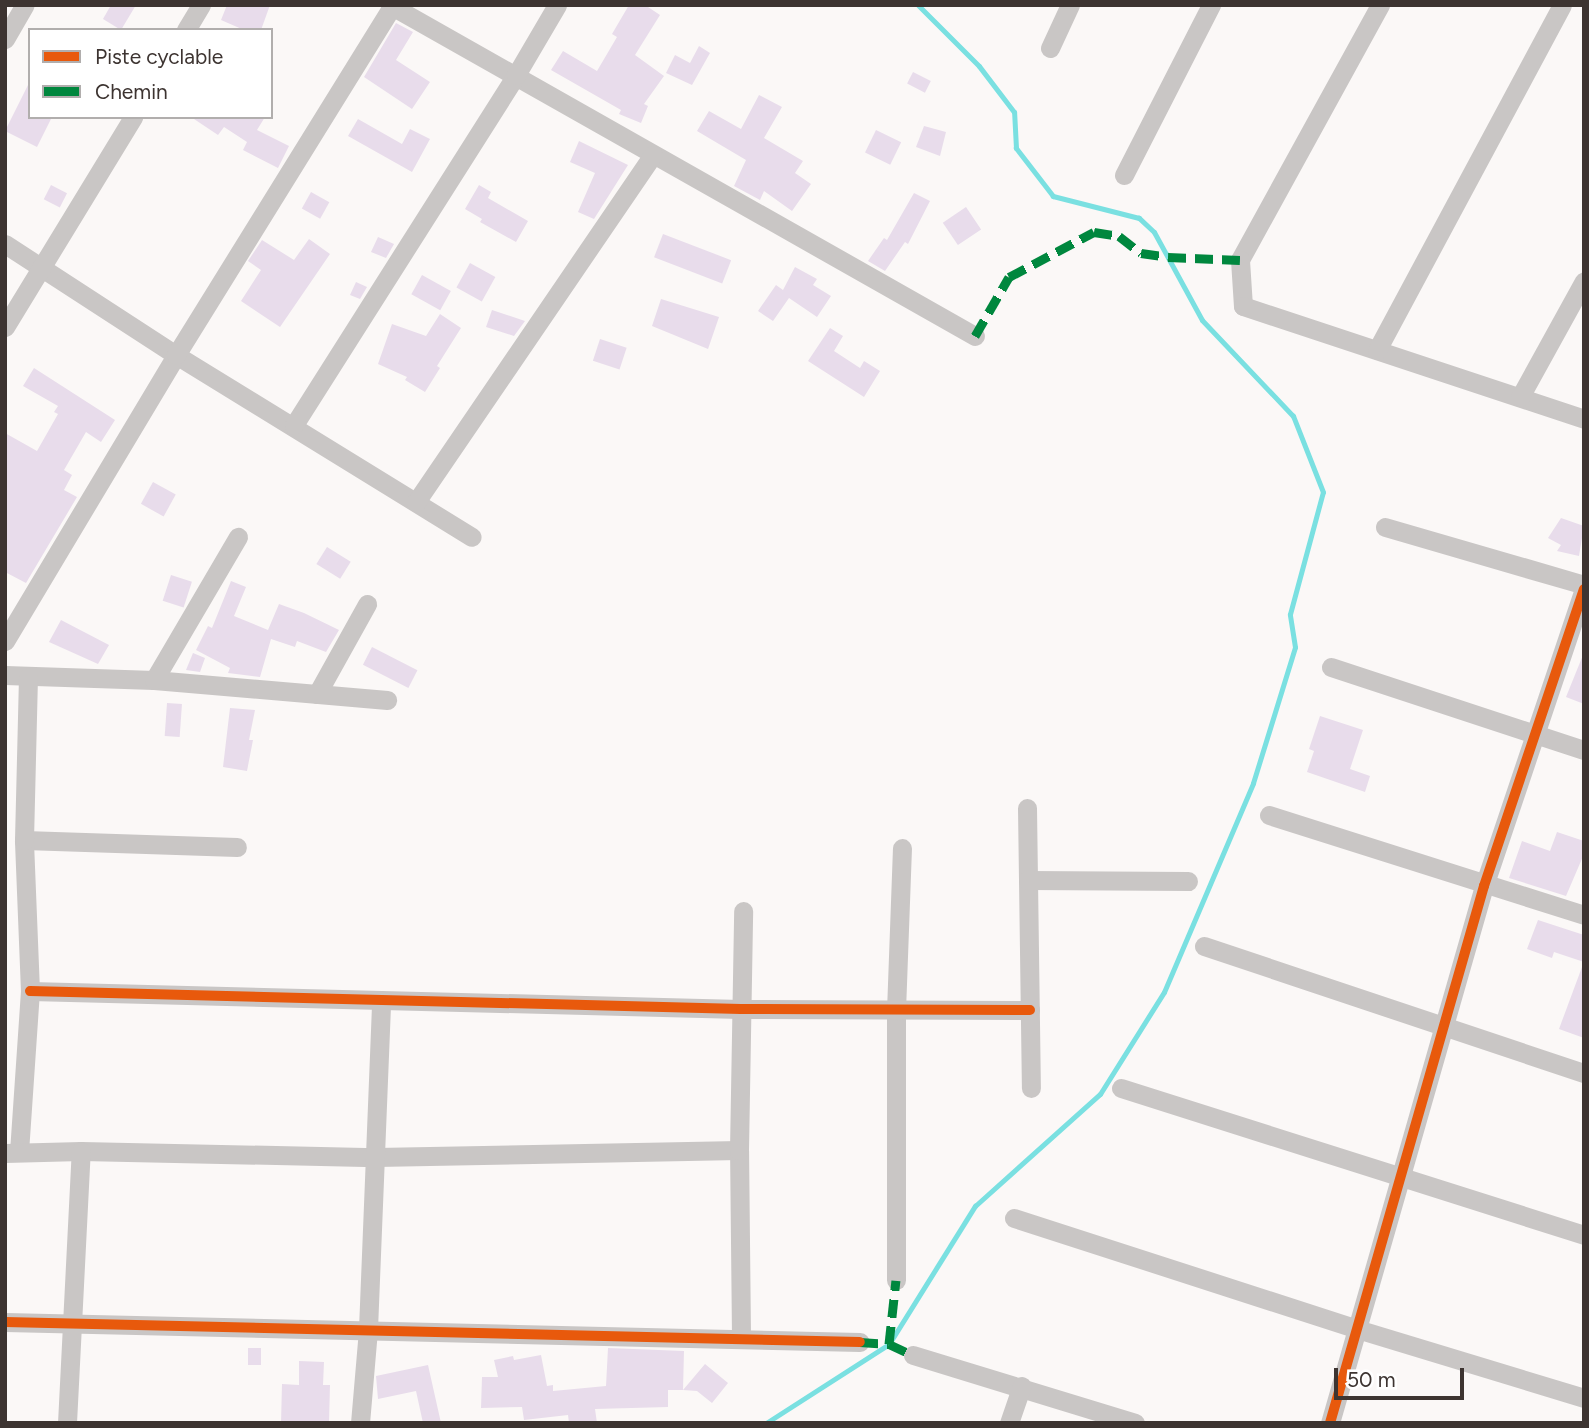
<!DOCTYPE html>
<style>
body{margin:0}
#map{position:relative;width:1589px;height:1428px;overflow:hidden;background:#fbf8f7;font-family:Figtree,sans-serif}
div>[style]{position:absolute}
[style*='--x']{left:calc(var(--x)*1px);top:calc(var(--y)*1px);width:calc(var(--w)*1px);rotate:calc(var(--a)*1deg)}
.stream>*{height:5px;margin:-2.5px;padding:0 2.5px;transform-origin:2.5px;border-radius:2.5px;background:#7ae0e1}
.building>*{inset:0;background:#e8dceb;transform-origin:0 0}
.street>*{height:19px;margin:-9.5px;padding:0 9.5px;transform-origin:9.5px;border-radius:9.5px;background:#c9c6c5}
.quiet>*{height:9px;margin-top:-4.5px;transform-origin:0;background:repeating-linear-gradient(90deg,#00873e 0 18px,transparent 0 27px)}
.cycleway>*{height:10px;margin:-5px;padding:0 5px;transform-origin:5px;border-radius:5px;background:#e8590c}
span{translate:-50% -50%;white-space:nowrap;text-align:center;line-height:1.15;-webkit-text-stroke:5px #fff;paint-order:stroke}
.frame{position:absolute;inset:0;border:7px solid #3d3431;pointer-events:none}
.legend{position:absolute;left:28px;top:28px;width:245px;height:91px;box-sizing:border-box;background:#fff;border:2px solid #b1aead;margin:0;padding:9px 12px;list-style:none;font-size:21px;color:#3d3431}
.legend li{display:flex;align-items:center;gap:14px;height:35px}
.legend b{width:35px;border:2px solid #b1aead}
.scale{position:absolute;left:1334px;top:1368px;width:130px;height:32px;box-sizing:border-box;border:4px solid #3d3431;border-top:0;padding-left:9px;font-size:21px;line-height:24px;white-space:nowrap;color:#3d3431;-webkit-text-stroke:5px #fff;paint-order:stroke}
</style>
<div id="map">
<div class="stream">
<div style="--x:766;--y:1423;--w:146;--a:-32.7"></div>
<div style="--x:889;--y:1344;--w:163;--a:-58.1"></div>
<div style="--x:975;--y:1206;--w:168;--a:-41.9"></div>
<div style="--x:1100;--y:1094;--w:120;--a:-57.9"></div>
<div style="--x:1164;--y:992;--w:227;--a:-66.9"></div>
<div style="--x:1253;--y:783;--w:142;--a:-72.8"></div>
<div style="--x:1295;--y:647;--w:33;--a:-99"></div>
<div style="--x:1290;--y:614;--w:126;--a:-74.9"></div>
<div style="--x:1323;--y:492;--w:82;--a:-111.5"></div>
<div style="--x:1293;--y:416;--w:132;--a:-133.5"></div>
<div style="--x:1202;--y:320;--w:100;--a:-118.6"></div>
<div style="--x:1154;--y:232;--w:21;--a:-137"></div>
<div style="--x:1139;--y:218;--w:89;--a:-165.7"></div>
<div style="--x:1053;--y:196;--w:61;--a:-127.6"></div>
<div style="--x:1016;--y:148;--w:36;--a:-93"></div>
<div style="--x:1014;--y:112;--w:58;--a:-127.3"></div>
<div style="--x:979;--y:66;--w:86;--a:-135"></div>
</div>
<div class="building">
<div style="clip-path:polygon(111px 5px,136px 5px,121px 30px,103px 19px)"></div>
<div style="clip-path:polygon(227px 5px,270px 5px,261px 30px,244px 30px,221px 20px)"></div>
<div style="clip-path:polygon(629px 5px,645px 5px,660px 15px,635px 55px,664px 76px,644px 104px,648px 106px,641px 123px,619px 114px,621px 110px,551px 70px,563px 51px,597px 71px,617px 37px,612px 34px)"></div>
<div style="clip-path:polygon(396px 23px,413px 32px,396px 60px,430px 82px,412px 109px,364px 77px)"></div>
<div style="clip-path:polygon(699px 46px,710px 53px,692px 85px,666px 73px,675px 55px,690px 63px)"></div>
<div style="left:913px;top:72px;width:20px;height:13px;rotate:27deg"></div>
<div style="clip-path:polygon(30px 81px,30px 117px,52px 117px,37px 147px,5px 131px)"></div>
<div style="clip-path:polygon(759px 95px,782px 107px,764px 138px,803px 161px,795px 173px,811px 184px,792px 211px,764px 191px,760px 200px,734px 186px,746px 160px,697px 131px,709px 111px,741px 129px)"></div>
<div style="clip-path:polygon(191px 117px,265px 117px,257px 130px,289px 146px,278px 168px,243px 150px,247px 142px,224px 127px,218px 135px)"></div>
<div style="clip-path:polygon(358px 119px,402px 144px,410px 129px,430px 139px,412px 172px,348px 136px)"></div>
<div style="clip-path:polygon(924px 126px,946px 132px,940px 156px,916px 147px)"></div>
<div style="left:876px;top:130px;width:28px;height:25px;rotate:26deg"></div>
<div style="clip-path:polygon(579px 141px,628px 165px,594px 219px,578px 212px,595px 173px,570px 162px)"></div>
<div style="left:51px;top:185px;width:18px;height:16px;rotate:27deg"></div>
<div style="clip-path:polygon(479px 185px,491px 192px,488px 198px,528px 221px,516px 242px,480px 222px,482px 219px,465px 209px)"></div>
<div style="left:311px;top:192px;width:21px;height:19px;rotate:29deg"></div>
<div style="clip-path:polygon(914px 193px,930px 201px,908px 244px,905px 242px,885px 271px,868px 261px,884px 238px,887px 240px)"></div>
<div style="left:966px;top:207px;width:27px;height:28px;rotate:56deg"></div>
<div style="left:663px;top:234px;width:73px;height:25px;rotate:21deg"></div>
<div style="clip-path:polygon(378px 237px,394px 244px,386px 258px,371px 252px)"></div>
<div style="clip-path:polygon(309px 239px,330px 254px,280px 327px,241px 301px,261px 270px,248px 261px,262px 240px,294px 260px)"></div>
<div style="left:470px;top:263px;width:29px;height:28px;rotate:29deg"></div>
<div style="clip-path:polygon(795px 267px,817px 279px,813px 285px,831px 296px,817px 317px,789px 298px,773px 321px,758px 311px,776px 285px,783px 290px)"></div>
<div style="left:422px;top:275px;width:33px;height:22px;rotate:29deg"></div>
<div style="clip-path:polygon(356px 282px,367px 287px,360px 299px,350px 295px)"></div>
<div style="clip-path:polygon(661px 299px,719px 317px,708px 349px,652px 326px)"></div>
<div style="clip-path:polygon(492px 310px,525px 321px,514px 336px,486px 327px)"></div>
<div style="clip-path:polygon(440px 314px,461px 328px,437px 366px,440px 368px,425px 392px,405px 380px,407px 377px,378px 364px,392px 324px,426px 336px)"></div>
<div style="clip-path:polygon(830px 328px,843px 336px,834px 351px,860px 368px,864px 361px,880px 371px,864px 397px,808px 361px)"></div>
<div style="left:600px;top:339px;width:28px;height:23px;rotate:18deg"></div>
<div style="clip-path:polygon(34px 368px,115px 420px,101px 442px,86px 432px,64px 470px,72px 475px,64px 490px,77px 497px,26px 583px,5px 572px,5px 433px,37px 451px,58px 414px,54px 412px,58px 406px,23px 386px)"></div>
<div style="left:153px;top:482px;width:26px;height:25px;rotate:29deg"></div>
<div style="clip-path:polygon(1561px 518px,1584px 526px,1579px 556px,1557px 551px,1561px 545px,1548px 538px)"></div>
<div style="left:327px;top:547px;width:28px;height:20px;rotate:32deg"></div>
<div style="left:171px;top:575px;width:22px;height:27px;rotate:18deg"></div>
<div style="clip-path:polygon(231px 581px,246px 587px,234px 616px,268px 630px,279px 604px,304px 613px,339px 630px,326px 652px,297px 641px,295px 647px,271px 639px,260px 677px,228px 673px,230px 668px,196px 650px,208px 626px,212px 628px)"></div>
<div style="clip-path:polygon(61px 620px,109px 645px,98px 664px,49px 642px)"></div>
<div style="left:372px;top:647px;width:51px;height:20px;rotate:27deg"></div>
<div style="clip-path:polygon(193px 653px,205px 658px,200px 672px,186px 670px)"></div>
<div style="clip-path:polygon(1583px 655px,1584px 655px,1584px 704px,1566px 697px)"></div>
<div style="left:167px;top:703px;width:15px;height:33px;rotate:4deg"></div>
<div style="clip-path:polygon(230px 708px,255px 710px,249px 740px,253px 740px,247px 771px,223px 767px)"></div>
<div style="clip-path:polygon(1320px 716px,1363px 730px,1350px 769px,1370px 776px,1365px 792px,1307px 772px,1314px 751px,1309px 749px)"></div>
<div style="clip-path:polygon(1557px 832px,1584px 841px,1584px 854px,1566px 896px,1509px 878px,1522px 841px,1550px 851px)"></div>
<div style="clip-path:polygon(1538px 920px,1584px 935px,1584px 962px,1554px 952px,1552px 958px,1527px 949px)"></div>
<div style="clip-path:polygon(1582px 967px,1584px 967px,1584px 1038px,1559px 1029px)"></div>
<div style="left:248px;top:1348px;width:13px;height:17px"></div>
<div style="clip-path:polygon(608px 1348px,684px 1351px,683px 1390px,668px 1390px,668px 1407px,595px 1409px,597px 1423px,569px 1423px,568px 1415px,524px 1420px,522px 1407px,481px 1408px,482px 1377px,498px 1377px,494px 1360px,513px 1356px,514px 1360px,541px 1355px,547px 1386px,553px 1385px,553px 1391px,606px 1386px)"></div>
<div style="clip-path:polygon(299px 1361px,324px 1362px,323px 1385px,330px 1385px,329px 1423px,281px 1423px,282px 1384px,299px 1385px)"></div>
<div style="clip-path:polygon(705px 1364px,728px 1383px,712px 1403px,697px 1391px,683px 1390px)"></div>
<div style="clip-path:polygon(428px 1365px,441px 1423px,423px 1423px,416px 1391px,378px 1399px,376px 1376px)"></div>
</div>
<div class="street">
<div style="--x:390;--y:5;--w:672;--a:29.5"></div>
<div style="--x:1380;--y:5;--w:291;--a:118.8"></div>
<div style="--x:1240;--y:260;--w:46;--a:86.3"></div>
<div style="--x:1243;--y:306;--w:359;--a:18.3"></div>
<div style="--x:186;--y:30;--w:29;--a:-59"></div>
<div style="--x:5;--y:39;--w:39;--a:-60"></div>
<div style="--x:1050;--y:48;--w:47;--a:-65.1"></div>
<div style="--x:1124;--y:175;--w:191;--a:-62.9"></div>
<div style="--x:5;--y:244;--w:204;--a:33"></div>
<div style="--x:176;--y:355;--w:347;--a:31.6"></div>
<div style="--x:5;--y:327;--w:246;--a:-58.6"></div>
<div style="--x:1377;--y:350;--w:391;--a:-61.8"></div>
<div style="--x:1520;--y:397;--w:132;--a:-61.1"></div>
<div style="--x:294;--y:425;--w:414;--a:-57.6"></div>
<div style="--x:516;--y:75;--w:81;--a:-59.6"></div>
<div style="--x:416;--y:502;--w:420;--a:-55.7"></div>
<div style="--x:1385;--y:527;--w:207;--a:16.2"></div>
<div style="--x:5;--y:641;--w:333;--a:-59.1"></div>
<div style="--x:176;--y:355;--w:412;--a:-58.2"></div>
<div style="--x:1331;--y:667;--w:266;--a:18.2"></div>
<div style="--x:5;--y:675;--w:149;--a:1.9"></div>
<div style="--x:154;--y:680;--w:234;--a:4.9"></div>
<div style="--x:154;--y:680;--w:166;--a:-59.6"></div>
<div style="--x:317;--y:694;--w:103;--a:-60.9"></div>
<div style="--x:1027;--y:808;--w:280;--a:89.2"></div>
<div style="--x:1269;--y:815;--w:330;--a:17.6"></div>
<div style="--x:24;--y:840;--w:213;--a:1.9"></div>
<div style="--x:1028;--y:880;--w:160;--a:0.4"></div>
<div style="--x:1204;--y:946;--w:401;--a:18.5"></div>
<div style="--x:30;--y:991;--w:711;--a:1.45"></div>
<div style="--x:741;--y:1009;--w:289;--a:0.2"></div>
<div style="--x:1121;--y:1088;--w:486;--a:17.6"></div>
<div style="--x:19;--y:1152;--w:161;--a:-86.1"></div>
<div style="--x:30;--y:991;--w:151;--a:-92.3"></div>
<div style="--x:24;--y:840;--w:163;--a:-88.6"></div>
<div style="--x:5;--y:1153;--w:76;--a:-1.5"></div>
<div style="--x:81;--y:1151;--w:295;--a:1.2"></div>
<div style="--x:376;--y:1157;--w:363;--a:-1.1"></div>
<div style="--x:1014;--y:1218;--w:361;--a:17.9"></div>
<div style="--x:1357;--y:1329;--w:237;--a:16.9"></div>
<div style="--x:896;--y:1280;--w:269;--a:-90"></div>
<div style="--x:896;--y:1011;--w:163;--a:-87.9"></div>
<div style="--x:5;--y:1322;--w:855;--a:1.34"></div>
<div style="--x:741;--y:1336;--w:186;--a:-90.6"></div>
<div style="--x:739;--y:1150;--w:239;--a:-89"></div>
<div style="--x:913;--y:1355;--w:232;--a:17"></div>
<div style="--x:67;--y:1423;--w:272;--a:-87.1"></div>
<div style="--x:360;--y:1423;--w:94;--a:-85.1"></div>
<div style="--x:368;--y:1329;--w:329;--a:-87.7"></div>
<div style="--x:1009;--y:1423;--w:39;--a:-71"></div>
<div style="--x:1330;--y:1423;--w:559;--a:-74"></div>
<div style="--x:1484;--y:886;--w:313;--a:-71.4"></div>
</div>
<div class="quiet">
<div style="--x:975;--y:336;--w:68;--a:-60"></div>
<div style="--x:1009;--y:277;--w:96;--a:-27.9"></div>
<div style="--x:1094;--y:232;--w:25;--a:9"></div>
<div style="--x:1119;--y:236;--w:28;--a:38"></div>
<div style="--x:1141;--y:253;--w:27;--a:8"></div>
<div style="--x:1168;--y:257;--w:72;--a:2.4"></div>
<div style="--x:860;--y:1342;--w:29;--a:4"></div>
<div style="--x:889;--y:1344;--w:26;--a:25"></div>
<div style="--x:889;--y:1344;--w:64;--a:-83.8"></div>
</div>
<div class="cycleway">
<div style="--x:30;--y:991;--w:711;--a:1.45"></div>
<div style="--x:741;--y:1009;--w:289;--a:0.2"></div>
<div style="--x:5;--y:1322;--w:855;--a:1.34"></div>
<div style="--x:1330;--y:1423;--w:559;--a:-74"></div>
<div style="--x:1484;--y:886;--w:313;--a:-71.4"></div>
</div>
<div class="frame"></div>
<ul class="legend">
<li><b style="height:9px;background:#e8590c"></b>Piste cyclable</li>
<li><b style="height:9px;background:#00873e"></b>Chemin</li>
</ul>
<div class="scale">50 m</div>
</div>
